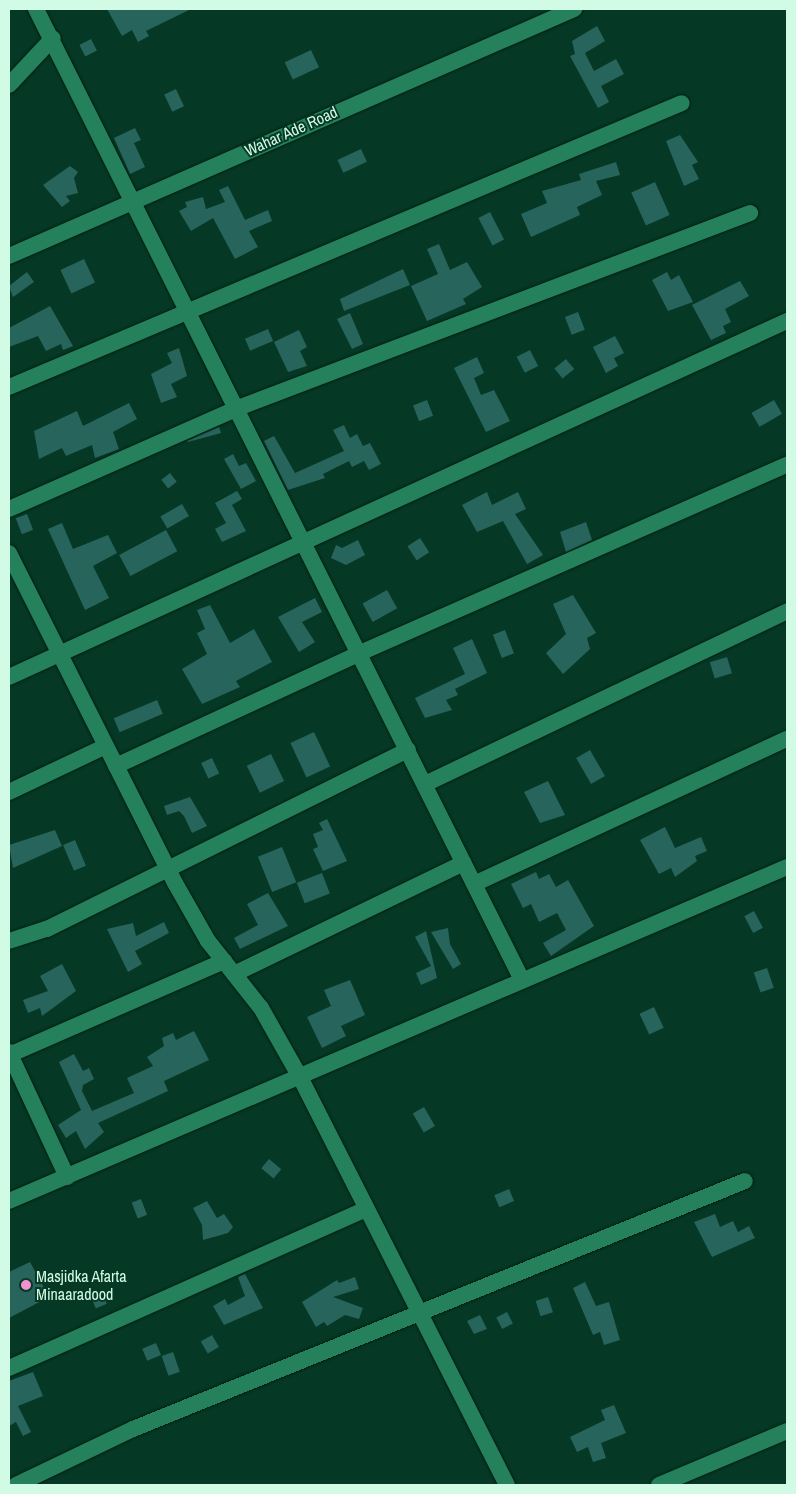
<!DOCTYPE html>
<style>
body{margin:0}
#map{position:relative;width:796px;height:1494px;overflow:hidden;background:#053825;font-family:"Archivo Narrow",sans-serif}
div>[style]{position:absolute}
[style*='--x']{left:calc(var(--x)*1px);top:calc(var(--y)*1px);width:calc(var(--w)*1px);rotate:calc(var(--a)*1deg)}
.building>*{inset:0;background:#27645b;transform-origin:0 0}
.roads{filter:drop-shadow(0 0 1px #021c11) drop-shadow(0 0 1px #021c11)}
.minor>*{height:16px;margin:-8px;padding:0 8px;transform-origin:8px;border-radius:8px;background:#24815b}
.dots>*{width:14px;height:14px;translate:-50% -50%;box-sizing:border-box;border:2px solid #053825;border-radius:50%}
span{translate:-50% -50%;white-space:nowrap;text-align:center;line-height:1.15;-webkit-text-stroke:4px #053825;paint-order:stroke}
.street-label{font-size:16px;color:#d1fbe5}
.poi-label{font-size:16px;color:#d1fbe5}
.left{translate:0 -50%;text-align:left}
.frame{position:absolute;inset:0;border:10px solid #d1fbe5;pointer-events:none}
</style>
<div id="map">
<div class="building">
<div style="clip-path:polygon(107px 9px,191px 9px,146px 31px,149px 36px,138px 42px,132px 30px,122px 36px)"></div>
<div style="clip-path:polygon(597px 26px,605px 41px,585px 53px,594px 71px,616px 59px,624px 74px,601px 86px,609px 102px,598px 108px,570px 56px,575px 54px,572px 41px)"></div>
<div style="left:91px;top:39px;width:13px;height:13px;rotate:63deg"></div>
<div style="left:311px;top:50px;width:19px;height:29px;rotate:65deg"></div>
<div style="left:176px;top:89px;width:19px;height:13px;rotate:65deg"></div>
<div style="clip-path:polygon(135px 128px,141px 140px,134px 143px,145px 167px,130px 174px,114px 138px)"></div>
<div style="clip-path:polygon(680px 135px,698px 162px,692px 165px,699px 179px,684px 186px,666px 141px)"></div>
<div style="left:361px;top:149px;width:14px;height:26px;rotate:65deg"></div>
<div style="clip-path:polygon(616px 162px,620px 175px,596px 181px,602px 195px,577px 207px,580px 215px,531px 237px,521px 214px,547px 203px,542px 191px,581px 180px,579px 174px)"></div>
<div style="clip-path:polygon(70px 166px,78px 172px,74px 178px,78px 193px,66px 196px,70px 201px,62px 207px,43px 185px)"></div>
<div style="left:655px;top:182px;width:36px;height:26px;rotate:66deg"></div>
<div style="clip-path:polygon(228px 186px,245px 220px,268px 210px,272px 221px,249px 231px,258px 247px,235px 259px,213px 218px,191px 231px,179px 211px,187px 207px,185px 202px,203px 197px,206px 209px,225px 202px,219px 190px)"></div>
<div style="left:490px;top:212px;width:31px;height:13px;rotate:63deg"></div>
<div style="clip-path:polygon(439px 244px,450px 270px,467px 262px,482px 287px,463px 299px,466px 304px,427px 321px,411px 286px,438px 274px,427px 249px)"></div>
<div style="left:84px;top:259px;width:26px;height:26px;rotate:65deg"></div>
<div style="clip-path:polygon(403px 269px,410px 285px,344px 311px,340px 299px)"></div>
<div style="clip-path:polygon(27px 272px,34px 282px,13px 297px,9px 286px)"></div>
<div style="clip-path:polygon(667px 272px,671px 280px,679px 275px,693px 302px,668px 311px,652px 280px)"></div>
<div style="clip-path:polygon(740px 281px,749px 296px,725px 309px,731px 322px,723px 326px,726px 333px,711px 340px,692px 305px)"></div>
<div style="clip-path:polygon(50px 306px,73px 346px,63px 350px,61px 344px,46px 351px,38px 336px,9px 347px,9px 328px)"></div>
<div style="left:578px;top:312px;width:19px;height:14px;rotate:69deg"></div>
<div style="clip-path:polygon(350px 313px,363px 344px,352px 349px,337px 319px)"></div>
<div style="left:268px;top:329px;width:13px;height:25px;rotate:67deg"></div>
<div style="clip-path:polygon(299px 330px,307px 347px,300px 351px,307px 366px,288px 372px,274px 342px)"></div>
<div style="clip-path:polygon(615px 336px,624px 353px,614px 358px,618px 366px,606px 373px,593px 347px)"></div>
<div style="clip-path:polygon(179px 348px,187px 376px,171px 384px,177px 397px,161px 403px,151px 374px,172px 363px,167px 353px)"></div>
<div style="left:530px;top:350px;width:18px;height:15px;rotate:63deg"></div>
<div style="clip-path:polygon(477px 357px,484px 373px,474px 378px,481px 395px,494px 390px,510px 421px,486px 432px,454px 368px)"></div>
<div style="left:566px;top:359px;width:13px;height:15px;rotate:51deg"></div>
<div style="left:427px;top:400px;width:17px;height:15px;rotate:69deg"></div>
<div style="left:774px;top:400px;width:16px;height:26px;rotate:60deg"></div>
<div style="clip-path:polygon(129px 403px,137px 419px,113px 432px,119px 449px,95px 458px,92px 445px,66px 456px,62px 448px,39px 459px,34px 431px,77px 411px,83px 426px)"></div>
<div style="clip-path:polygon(344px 425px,350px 438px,357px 434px,363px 446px,370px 443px,381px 464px,369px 470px,364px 461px,352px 467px,349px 461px,323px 474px,325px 478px,288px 490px,264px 441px,274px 436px,295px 473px,344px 451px,333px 430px)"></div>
<div style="clip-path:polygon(219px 427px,221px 433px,188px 442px,187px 441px)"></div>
<div style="clip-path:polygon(233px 454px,239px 466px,246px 463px,256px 481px,241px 489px,224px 459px)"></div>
<div style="left:170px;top:473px;width:11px;height:11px;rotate:52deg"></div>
<div style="clip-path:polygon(237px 491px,242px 499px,232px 505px,246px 531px,222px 542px,215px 529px,226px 523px,215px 503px)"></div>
<div style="clip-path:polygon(487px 492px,492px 505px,518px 492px,526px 509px,515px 514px,543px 555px,527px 564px,503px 521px,477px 532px,462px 505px)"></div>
<div style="left:182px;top:504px;width:14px;height:25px;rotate:60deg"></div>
<div style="left:27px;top:514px;width:17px;height:12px;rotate:69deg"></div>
<div style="clip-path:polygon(586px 522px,592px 540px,566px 552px,560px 532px)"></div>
<div style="clip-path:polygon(62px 523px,73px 549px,108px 535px,117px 553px,93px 566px,109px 598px,85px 610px,48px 529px)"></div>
<div style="left:166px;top:530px;width:24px;height:53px;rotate:62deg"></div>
<div style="left:420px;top:538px;width:17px;height:15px;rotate:57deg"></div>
<div style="clip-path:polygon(358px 540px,365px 555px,346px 565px,331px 558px,336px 545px,342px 548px)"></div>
<div style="left:387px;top:590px;width:21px;height:28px;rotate:61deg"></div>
<div style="clip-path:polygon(573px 595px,596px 633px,587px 638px,590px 649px,563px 674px,546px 653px,566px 634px,553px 604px)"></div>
<div style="clip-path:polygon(315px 598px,322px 612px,302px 622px,315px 642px,299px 652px,278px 617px)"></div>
<div style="clip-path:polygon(210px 605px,230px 643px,254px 629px,272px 662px,236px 681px,240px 687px,202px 704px,182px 669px,207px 654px,197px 633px,205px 629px,197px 610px)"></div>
<div style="left:505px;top:630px;width:25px;height:13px;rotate:69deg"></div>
<div style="clip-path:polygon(472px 639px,487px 673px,455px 689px,458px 695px,446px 700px,452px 710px,425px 718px,415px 698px,465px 674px,453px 648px)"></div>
<div style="left:727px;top:657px;width:17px;height:18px;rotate:73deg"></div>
<div style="left:157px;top:700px;width:15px;height:47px;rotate:67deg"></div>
<div style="left:314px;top:732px;width:38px;height:26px;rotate:65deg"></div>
<div style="left:590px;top:750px;width:30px;height:16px;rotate:60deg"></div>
<div style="left:271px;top:754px;width:30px;height:27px;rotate:64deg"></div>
<div style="left:212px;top:758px;width:17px;height:12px;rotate:65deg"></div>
<div style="clip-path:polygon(548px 781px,565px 815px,540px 823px,524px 792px)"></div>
<div style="clip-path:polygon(190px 797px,207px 826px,192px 833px,184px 816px,179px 811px,167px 815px,164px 806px)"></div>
<div style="clip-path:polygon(327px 819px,347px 861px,323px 871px,313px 849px,318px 847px,313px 834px,323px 830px,319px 823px)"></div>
<div style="clip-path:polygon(665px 827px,675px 848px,701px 837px,707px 851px,695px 856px,697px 861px,675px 877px,671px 868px,659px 874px,640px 840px)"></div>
<div style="clip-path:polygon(55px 830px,62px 846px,13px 868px,9px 845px)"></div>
<div style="left:75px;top:840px;width:28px;height:13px;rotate:67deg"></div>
<div style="left:282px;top:847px;width:38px;height:26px;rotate:68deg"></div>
<div style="clip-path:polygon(536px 872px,539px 879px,549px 874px,556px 887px,568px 880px,594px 926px,551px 956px,543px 943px,566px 930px,557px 913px,539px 922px,531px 904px,523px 908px,511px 884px)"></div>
<div style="left:322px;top:873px;width:22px;height:27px;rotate:69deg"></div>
<div style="clip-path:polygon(268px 893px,288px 926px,240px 949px,234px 938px,258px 925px,247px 904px)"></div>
<div style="left:754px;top:911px;width:19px;height:11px;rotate:62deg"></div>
<div style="clip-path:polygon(164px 922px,169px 933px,135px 951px,142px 964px,128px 972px,107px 929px,133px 923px,136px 936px)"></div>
<div style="clip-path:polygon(448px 928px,450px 944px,461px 964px,453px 969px,431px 932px)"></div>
<div style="clip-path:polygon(426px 931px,437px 978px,421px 985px,416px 973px,431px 966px,415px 937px)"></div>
<div style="clip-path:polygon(62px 964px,76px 991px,42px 1016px,40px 1008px,28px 1013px,23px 1000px,48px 991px,40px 976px)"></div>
<div style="left:767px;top:968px;width:21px;height:14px;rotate:71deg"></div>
<div style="clip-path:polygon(350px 980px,365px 1015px,341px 1026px,346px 1036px,322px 1048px,307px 1017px,331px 1006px,324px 990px)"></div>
<div style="left:654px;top:1007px;width:23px;height:16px;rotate:65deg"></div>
<div style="clip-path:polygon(194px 1031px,209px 1060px,164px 1081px,168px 1091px,98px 1123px,104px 1132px,85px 1149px,76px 1131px,66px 1138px,58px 1125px,81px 1110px,59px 1062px,74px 1054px,83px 1071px,89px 1068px,94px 1079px,83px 1085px,82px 1091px,92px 1111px,134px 1093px,127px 1078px,153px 1066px,147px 1057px,164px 1046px,162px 1038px,173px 1033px,176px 1040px)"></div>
<div style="left:424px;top:1107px;width:22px;height:13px;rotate:60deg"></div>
<div style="left:269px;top:1159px;width:16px;height:12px;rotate:40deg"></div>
<div style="left:509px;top:1189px;width:13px;height:16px;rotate:67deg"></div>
<div style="left:141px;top:1199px;width:17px;height:10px;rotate:69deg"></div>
<div style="clip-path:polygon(207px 1201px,217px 1218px,224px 1214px,233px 1227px,228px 1233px,203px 1240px,202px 1225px,193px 1208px)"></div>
<div style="clip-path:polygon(715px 1214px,720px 1227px,733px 1221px,738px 1232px,749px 1226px,755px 1238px,712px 1257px,694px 1222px)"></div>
<div style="clip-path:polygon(30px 1262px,49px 1297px,9px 1318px,9px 1272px)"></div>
<div style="clip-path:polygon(245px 1274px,263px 1308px,224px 1325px,213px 1306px,225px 1299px,228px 1305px,245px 1296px,238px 1277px)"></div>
<div style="clip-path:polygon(355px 1277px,359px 1289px,333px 1297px,363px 1308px,359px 1319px,345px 1315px,327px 1326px,324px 1322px,316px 1327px,302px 1302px,337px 1280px,339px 1283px)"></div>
<div style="clip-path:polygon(585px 1282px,596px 1306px,609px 1302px,620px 1340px,604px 1345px,600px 1332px,593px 1335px,573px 1288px)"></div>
<div style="left:101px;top:1290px;width:15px;height:12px;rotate:67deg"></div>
<div style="left:548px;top:1297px;width:16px;height:13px;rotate:72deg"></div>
<div style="left:507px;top:1312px;width:13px;height:12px;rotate:63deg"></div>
<div style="clip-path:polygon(480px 1315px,487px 1329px,474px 1334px,467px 1321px)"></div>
<div style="left:212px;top:1335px;width:14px;height:13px;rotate:60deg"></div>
<div style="left:156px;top:1343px;width:13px;height:15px;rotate:67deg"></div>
<div style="left:173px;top:1352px;width:21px;height:12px;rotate:71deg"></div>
<div style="clip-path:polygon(33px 1372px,43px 1396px,18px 1406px,31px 1432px,23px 1436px,16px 1422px,9px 1426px,9px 1381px)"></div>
<div style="clip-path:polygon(614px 1405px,626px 1433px,601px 1443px,606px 1458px,593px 1462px,588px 1447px,577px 1452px,570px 1437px,605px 1420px,601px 1410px)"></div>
</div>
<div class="roads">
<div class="minor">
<div style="--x:36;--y:9;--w:1086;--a:63.41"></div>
<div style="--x:9;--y:85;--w:64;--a:-46.9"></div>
<div style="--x:9;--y:256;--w:617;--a:-23.61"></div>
<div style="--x:9;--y:387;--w:730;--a:-22.88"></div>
<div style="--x:9;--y:509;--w:250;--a:-23.8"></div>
<div style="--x:238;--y:408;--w:548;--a:-20.85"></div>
<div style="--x:9;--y:553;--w:369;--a:63.3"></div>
<div style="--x:175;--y:883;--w:67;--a:60.4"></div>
<div style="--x:208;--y:941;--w:85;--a:51.7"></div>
<div style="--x:261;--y:1008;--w:81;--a:60.6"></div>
<div style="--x:301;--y:1079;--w:455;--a:63.1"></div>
<div style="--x:9;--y:677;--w:856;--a:-24.59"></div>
<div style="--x:116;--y:766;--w:269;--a:-24.8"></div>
<div style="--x:360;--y:653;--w:467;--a:-23.8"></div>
<div style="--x:425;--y:784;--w:401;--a:-25.5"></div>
<div style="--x:9;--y:792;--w:107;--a:-25.4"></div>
<div style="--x:474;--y:884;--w:345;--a:-24.9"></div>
<div style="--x:9;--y:941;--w:40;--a:-18"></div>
<div style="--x:47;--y:929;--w:403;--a:-26.4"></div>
<div style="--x:234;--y:974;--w:255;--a:-25.8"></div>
<div style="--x:9;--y:1052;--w:138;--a:65.1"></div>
<div style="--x:9;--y:1055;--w:235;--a:-23.6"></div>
<div style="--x:9;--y:1201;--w:847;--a:-23.23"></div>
<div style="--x:9;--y:1368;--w:391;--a:-24"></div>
<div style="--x:16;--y:1485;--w:130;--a:-25.6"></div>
<div style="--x:133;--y:1429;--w:660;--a:-22.06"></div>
<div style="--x:659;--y:1485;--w:139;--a:-22.9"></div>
</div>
</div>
<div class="dots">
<div style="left:26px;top:1285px;background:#f590d1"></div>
</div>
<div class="street-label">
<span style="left:291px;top:131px;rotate:-24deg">Wahar Ade Road</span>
</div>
<div class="poi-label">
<span class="left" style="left:36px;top:1285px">Masjidka Afarta<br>Minaaradood</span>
</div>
<div class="frame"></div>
</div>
